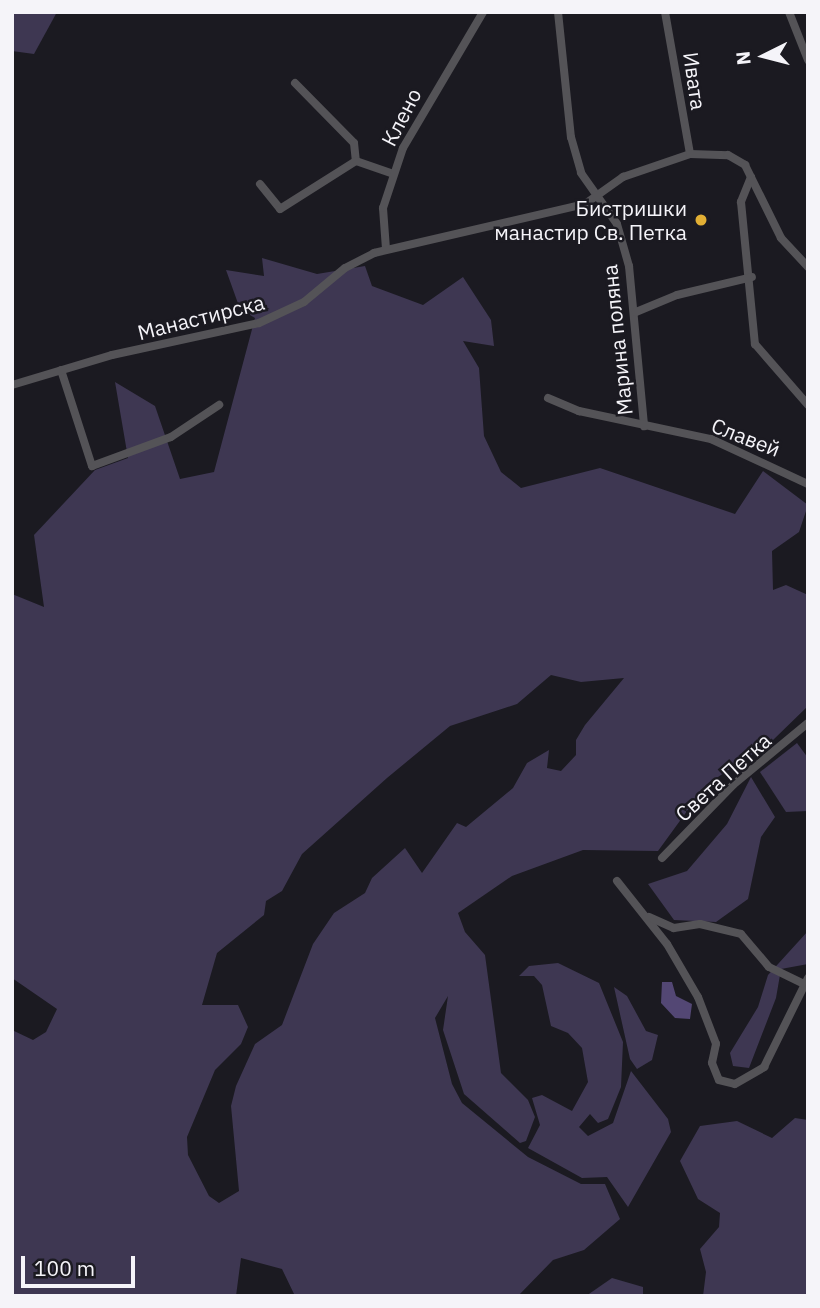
<!DOCTYPE html>
<meta charset="utf-8">
<style>
body{margin:0}
#map{position:relative;width:820px;height:1308px;overflow:hidden;background:#1b1a21;font-family:"IBM Plex Sans",sans-serif}
div>[style]{position:absolute}
[style*='--x']{left:calc(var(--x)*1px);top:calc(var(--y)*1px);width:calc(var(--w)*1px);rotate:calc(var(--a)*1deg)}
.green>*{inset:0;background:#3e3752}
.water>*{inset:0;background:#534774}
.minor>*{height:8px;margin:-4px;padding:0 4px;transform-origin:4px;border-radius:4px;background:#545357}
.dots>*{width:19px;height:19px;translate:-50% -50%;box-sizing:border-box;border:4px solid #1b1a21;border-radius:50%}
span{translate:-50% -50%;white-space:nowrap;text-align:center;line-height:1.15;-webkit-text-stroke:5px #1b1a21;paint-order:stroke}
.street-label{font-size:21px;color:#f5f4f9}
.poi-label{font-size:21px;color:#f5f4f9}
.right{translate:-100% -50%;text-align:right}
.frame{position:absolute;inset:0;border:14px solid #f5f4f9;pointer-events:none}
.north{position:absolute;left:729px;top:21px;width:70px;height:70px;-webkit-text-stroke:5px #1b1a21;paint-order:stroke;rotate:264deg;font-size:19px;font-weight:700;line-height:28px;text-align:center;color:#f5f4f9}
.north::after{content:'';display:block;margin:auto;width:24px;height:32px;background:#f5f4f9;clip-path:polygon(50% 0,100% 100%,50% 72%,0 100%)}
.scale{position:absolute;left:21px;top:1256px;width:114px;height:32px;box-sizing:border-box;border:4px solid #f5f4f9;border-top:0;padding-left:9px;font-size:21px;line-height:24px;white-space:nowrap;color:#f5f4f9;-webkit-text-stroke:5px #1b1a21;paint-order:stroke}
</style>
<div id="map">
<div class="green">
<div style="clip-path:polygon(12px 12px,57px 12px,34px 54px,12px 51px)"></div>
<div style="clip-path:polygon(evenodd,262px 258px,317px 274px,365px 266px,372px 286px,423px 305px,463px 277px,491px 320px,494px 346px,463px 341px,479px 368px,484px 436px,501px 472px,521px 488px,600px 468px,735px 514px,763px 471px,808px 505px,799px 532px,772px 551px,773px 590px,786px 585px,808px 595px,808px 706px,772px 741px,706px 785px,658px 851px,583px 850px,512px 876px,458px 913px,465px 932px,485px 955px,501px 1073px,528px 1100px,535px 1117px,526px 1141px,520px 1143px,464px 1094px,443px 1030px,448px 996px,435px 1018px,452px 1084px,462px 1103px,528px 1157px,581px 1184px,605px 1184px,620px 1219px,584px 1250px,553px 1260px,518px 1296px,295px 1296px,282px 1269px,241px 1258px,236px 1296px,12px 1296px,12px 1030px,33px 1040px,46px 1032px,57px 1009px,12px 978px,12px 594px,44px 607px,34px 535px,95px 470px,128px 458px,115px 382px,155px 406px,180px 479px,214px 472px,255px 318px,240px 309px,226px 270px,264px 276px,262px 258px,551px 675px,581px 682px,624px 678px,585px 725px,576px 740px,576px 755px,561px 771px,547px 768px,549px 750px,527px 763px,513px 788px,466px 827px,457px 823px,422px 873px,405px 848px,372px 878px,365px 893px,334px 913px,313px 944px,282px 1025px,255px 1044px,236px 1086px,231px 1106px,239px 1191px,219px 1203px,209px 1196px,188px 1155px,187px 1137px,215px 1070px,241px 1044px,248px 1027px,238px 1005px,202px 1005px,217px 953px,264px 915px,266px 901px,282px 891px,302px 854px,387px 778px,450px 726px,517px 704px,551px 675px)"></div>
<div style="clip-path:polygon(797px 743px,808px 758px,808px 811px,786px 812px,760px 772px)"></div>
<div style="clip-path:polygon(751px 777px,775px 817px,761px 837px,748px 899px,716px 922px,674px 920px,648px 884px,687px 871px,727px 824px)"></div>
<div style="clip-path:polygon(808px 931px,808px 964px,781px 969px,776px 998px,749px 1068px,733px 1066px,730px 1053px,758px 1007px,768px 975px)"></div>
<div style="clip-path:polygon(558px 963px,599px 983px,623px 1042px,621px 1087px,608px 1119px,598px 1123px,590px 1114px,579px 1127px,588px 1136px,613px 1123px,631px 1071px,668px 1119px,671px 1132px,628px 1207px,607px 1177px,582px 1178px,528px 1148px,540px 1125px,532px 1098px,542px 1095px,572px 1111px,588px 1082px,582px 1048px,568px 1033px,551px 1026px,542px 985px,534px 976px,519px 976px,529px 966px)"></div>
<div style="clip-path:polygon(614px 987px,627px 996px,646px 1031px,658px 1035px,652px 1060px,637px 1069px,630px 1059px)"></div>
<div style="clip-path:polygon(795px 1118px,808px 1120px,808px 1296px,703px 1296px,706px 1272px,700px 1249px,719px 1227px,720px 1213px,698px 1199px,680px 1161px,700px 1126px,737px 1121px,772px 1138px)"></div>
<div style="clip-path:polygon(612px 1278px,643px 1287px,643px 1296px,586px 1296px)"></div>
</div>
<div class="water">
<div style="clip-path:polygon(662px 982px,672px 982px,676px 996px,692px 1004px,690px 1019px,675px 1018px,661px 1003px)"></div>
</div>
<div class="minor">
<div style="--x:558;--y:12;--w:126;--a:84.1"></div>
<div style="--x:571;--y:137;--w:37;--a:74"></div>
<div style="--x:581;--y:173;--w:62;--a:54.8"></div>
<div style="--x:617;--y:224;--w:44;--a:74.1"></div>
<div style="--x:629;--y:266;--w:161;--a:84.6"></div>
<div style="--x:665;--y:12;--w:144;--a:80"></div>
<div style="--x:789;--y:12;--w:52;--a:68.4"></div>
<div style="--x:295;--y:83;--w:84;--a:45.5"></div>
<div style="--x:354;--y:143;--w:18;--a:84"></div>
<div style="--x:356;--y:161;--w:39;--a:19"></div>
<div style="--x:751;--y:177;--w:27;--a:112"></div>
<div style="--x:741;--y:202;--w:143;--a:84.4"></div>
<div style="--x:755;--y:344;--w:81;--a:49"></div>
<div style="--x:260;--y:184;--w:32;--a:51"></div>
<div style="--x:280;--y:209;--w:90;--a:-32.3"></div>
<div style="--x:386;--y:249;--w:41;--a:-94.2"></div>
<div style="--x:383;--y:208;--w:63;--a:-71.6"></div>
<div style="--x:403;--y:148;--w:158;--a:-59.5"></div>
<div style="--x:636;--y:312;--w:44;--a:-22.5"></div>
<div style="--x:677;--y:295;--w:77;--a:-13.5"></div>
<div style="--x:61;--y:370;--w:101;--a:72.1"></div>
<div style="--x:92;--y:466;--w:84;--a:-20.2"></div>
<div style="--x:171;--y:437;--w:58;--a:-33.7"></div>
<div style="--x:12;--y:385;--w:104;--a:-16.7"></div>
<div style="--x:112;--y:355;--w:150;--a:-12.3"></div>
<div style="--x:259;--y:323;--w:50;--a:-25"></div>
<div style="--x:304;--y:302;--w:53;--a:-39.7"></div>
<div style="--x:345;--y:268;--w:33;--a:-27"></div>
<div style="--x:374;--y:253;--w:217;--a:-13.1"></div>
<div style="--x:585;--y:204;--w:47;--a:-35.4"></div>
<div style="--x:623;--y:177;--w:71;--a:-18.9"></div>
<div style="--x:690;--y:154;--w:38;--a:2"></div>
<div style="--x:728;--y:155;--w:20;--a:30"></div>
<div style="--x:745;--y:165;--w:81;--a:63.7"></div>
<div style="--x:781;--y:238;--w:40;--a:47"></div>
<div style="--x:548;--y:398;--w:34;--a:23"></div>
<div style="--x:579;--y:411;--w:135;--a:12"></div>
<div style="--x:711;--y:439;--w:107;--a:24.9"></div>
<div style="--x:662;--y:858;--w:102;--a:-45.8"></div>
<div style="--x:733;--y:785;--w:97;--a:-39.6"></div>
<div style="--x:617;--y:881;--w:80;--a:51.6"></div>
<div style="--x:667;--y:944;--w:61;--a:59.7"></div>
<div style="--x:698;--y:997;--w:50;--a:69"></div>
<div style="--x:716;--y:1044;--w:19;--a:102"></div>
<div style="--x:712;--y:1063;--w:18;--a:68"></div>
<div style="--x:719;--y:1080;--w:16;--a:14"></div>
<div style="--x:735;--y:1084;--w:34;--a:-30"></div>
<div style="--x:764;--y:1067;--w:99;--a:-63.7"></div>
<div style="--x:649;--y:917;--w:27;--a:24"></div>
<div style="--x:674;--y:928;--w:26;--a:-9"></div>
<div style="--x:700;--y:924;--w:42;--a:13.7"></div>
<div style="--x:741;--y:934;--w:43;--a:49.7"></div>
<div style="--x:769;--y:967;--w:37;--a:26"></div>
</div>
<div class="dots">
<div style="left:701px;top:220px;background:#e2af34"></div>
</div>
<div class="street-label">
<span style="left:695px;top:81px;rotate:82deg">Ивата</span>
<span style="left:401px;top:117px;rotate:-63deg">Клено</span>
<span style="left:201px;top:317px;rotate:-14deg">Манастирска</span>
<span style="left:617px;top:340px;rotate:-96deg">Марина поляна</span>
<span style="left:746px;top:437px;rotate:21deg">Славей</span>
<span style="left:723px;top:777px;rotate:-42deg">Света Петка</span>
</div>
<div class="poi-label">
<span class="right" style="left:687px;top:220px">Бистришки<br>манастир Св. Петка</span>
</div>
<div class="frame"></div>
<div class="north">N</div>
<div class="scale">100 m</div>
</div>
